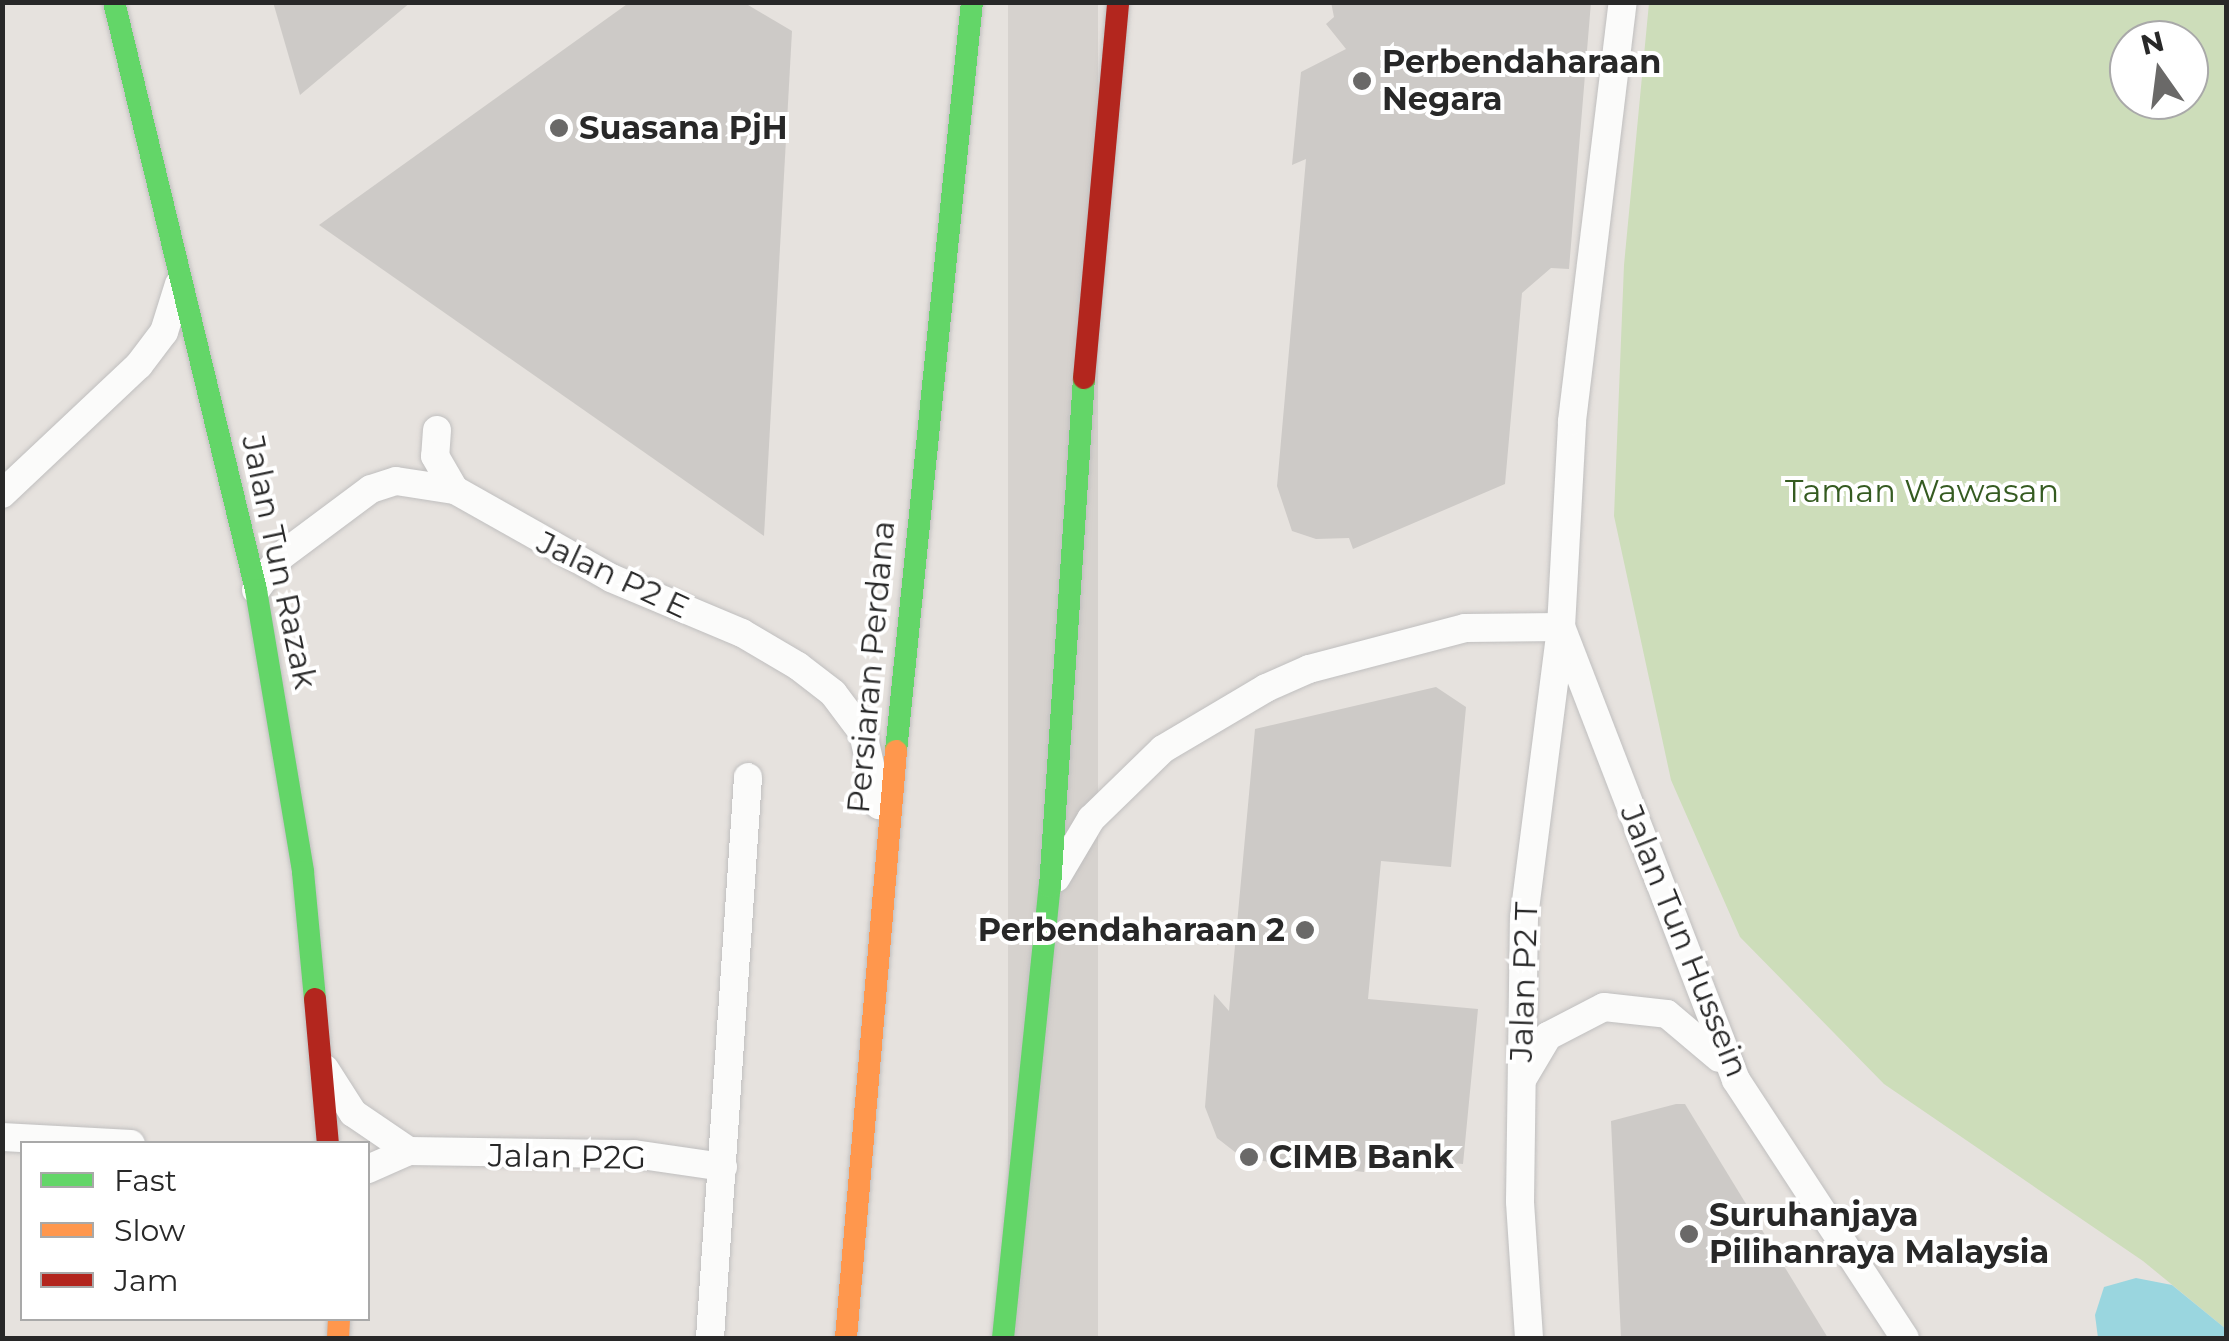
<!DOCTYPE html>
<style>
body{margin:0}
#map{position:relative;width:2229px;height:1341px;overflow:hidden;background:#e6e2de;font-family:Montserrat,sans-serif}
div>[style]{position:absolute}
[style*='--x']{left:calc(var(--x)*1px);top:calc(var(--y)*1px);width:calc(var(--w)*1px);rotate:calc(var(--a)*1deg)}
.green>*{inset:0;background:#cdddba}
.plaza>*{inset:0;background:#d6d2ce;transform-origin:0 0}
.water>*{inset:0;background:#9ad6df}
.building>*{inset:0;background:#cdcac7}
.roads{filter:drop-shadow(0 0 2px #c0bfbf) drop-shadow(0 0 2px #c0bfbf)}
.street>*{height:28px;margin:-14px;padding:0 14px;transform-origin:14px;border-radius:14px;background:#fbfbfa}
.fast>*{height:22px;margin:-11px;padding:0 11px;transform-origin:11px;border-radius:11px;background:#63d668}
.slow>*{height:22px;margin:-11px;padding:0 11px;transform-origin:11px;border-radius:11px;background:#ff974d}
.jam>*{height:22px;margin:-11px;padding:0 11px;transform-origin:11px;border-radius:11px;background:#b3261e}
.dots>*{width:28px;height:28px;translate:-50% -50%;box-sizing:border-box;border:5px solid #fff;border-radius:50%}
span{translate:-50% -50%;white-space:nowrap;text-align:center;line-height:1.15;-webkit-text-stroke:8px #fff;paint-order:stroke}
.poi-label{font-size:32px;color:#282828;font-weight:700}
.left{translate:0 -50%;text-align:left}
.right{translate:-100% -50%;text-align:right}
.park-label{font-size:32px;color:#355b21}
.street-label{font-size:32px;color:#282828}
.frame{position:absolute;inset:0;border:5px solid #282828;pointer-events:none}
.legend{position:absolute;left:20px;top:1141px;width:350px;height:180px;box-sizing:border-box;background:#fff;border:2px solid #a9a9a9;margin:0;padding:12px 18px;list-style:none;font-size:30px;color:#282828}
.legend li{display:flex;align-items:center;gap:20px;height:50px}
.legend b{width:50px;border:2px solid #a9a9a9}
.north{position:absolute;left:2109px;top:20px;width:100px;height:100px;box-sizing:border-box;background:#fff;border:2px solid #a9a9a9;border-radius:50%;rotate:346deg;font-size:28px;font-weight:700;line-height:40px;text-align:center;color:#282828}
.north::after{content:'';display:block;margin:auto;width:35px;height:45px;background:#6a6968;clip-path:polygon(50% 0,100% 100%,50% 72%,0 100%)}
</style>
<div id="map">
<div class="green">
<div style="clip-path:polygon(evenodd,1649px 3px,2226px 3px,2226px 1329px,2143px 1261px,1884px 1084px,1740px 937px,1671px 780px,1614px 516px,1624px 265px,1649px 3px,2129px 40px,2189px 40px,2189px 100px,2129px 100px,2129px 40px)"></div>
</div>
<div class="plaza">
<div style="left:1008px;top:3px;width:90px;height:1340px"></div>
</div>
<div class="water">
<div style="clip-path:polygon(2136px 1278px,2172px 1285px,2226px 1329px,2226px 1338px,2098px 1338px,2095px 1315px,2104px 1287px)"></div>
</div>
<div class="building">
<div style="clip-path:polygon(273px 2px,411px 2px,300px 95px)"></div>
<div style="clip-path:polygon(630px 2px,743px 2px,792px 31px,764px 536px,319px 225px)"></div>
<div style="clip-path:polygon(1331px 2px,1591px 2px,1569px 269px,1551px 268px,1522px 293px,1505px 484px,1353px 549px,1349px 538px,1316px 539px,1292px 531px,1277px 486px,1306px 159px,1292px 165px,1301px 72px,1346px 49px,1326px 24px,1334px 17px)"></div>
<div style="clip-path:polygon(1436px 687px,1466px 707px,1451px 867px,1381px 861px,1368px 999px,1478px 1009px,1463px 1164px,1366px 1155px,1364px 1172px,1244px 1159px,1217px 1138px,1205px 1107px,1214px 994px,1229px 1011px,1255px 729px)"></div>
<div style="clip-path:polygon(1676px 1104px,1685px 1104px,1828px 1338px,1621px 1338px,1611px 1121px)"></div>
</div>
<div class="roads">
<div class="street">
<div style="--x:437;--y:430;--w:26;--a:94"></div>
<div style="--x:435;--y:456;--w:39;--a:60"></div>
<div style="--x:2;--y:494;--w:188;--a:-43.3"></div>
<div style="--x:139;--y:365;--w:41;--a:-52.9"></div>
<div style="--x:164;--y:332;--w:50;--a:-72.6"></div>
<div style="--x:256;--y:590;--w:42;--a:-53.7"></div>
<div style="--x:281;--y:556;--w:112;--a:-36.7"></div>
<div style="--x:371;--y:489;--w:26;--a:-18"></div>
<div style="--x:396;--y:481;--w:60;--a:8.7"></div>
<div style="--x:455;--y:490;--w:179;--a:29.4"></div>
<div style="--x:611;--y:578;--w:142;--a:22.8"></div>
<div style="--x:742;--y:633;--w:65;--a:30.5"></div>
<div style="--x:798;--y:666;--w:44;--a:37.6"></div>
<div style="--x:833;--y:693;--w:50;--a:53.1"></div>
<div style="--x:863;--y:733;--w:74;--a:77.5"></div>
<div style="--x:1562;--y:629;--w:483;--a:68.9"></div>
<div style="--x:1736;--y:1080;--w:308;--a:56.8"></div>
<div style="--x:1056;--y:878;--w:69;--a:-59.3"></div>
<div style="--x:1091;--y:819;--w:100;--a:-44.2"></div>
<div style="--x:1163;--y:749;--w:120;--a:-30.6"></div>
<div style="--x:1266;--y:688;--w:47;--a:-23.8"></div>
<div style="--x:1309;--y:669;--w:161;--a:-14.7"></div>
<div style="--x:1465;--y:628;--w:96;--a:-0.6"></div>
<div style="--x:325;--y:1069;--w:52;--a:57.5"></div>
<div style="--x:353;--y:1113;--w:68;--a:34.2"></div>
<div style="--x:409;--y:1151;--w:45;--a:156.3"></div>
<div style="--x:1523;--y:1078;--w:49;--a:-59.2"></div>
<div style="--x:1548;--y:1036;--w:63;--a:-27.4"></div>
<div style="--x:1604;--y:1007;--w:63;--a:6.3"></div>
<div style="--x:1667;--y:1014;--w:68;--a:40.2"></div>
<div style="--x:2;--y:1137;--w:129;--a:3.1"></div>
<div style="--x:409;--y:1151;--w:225;--a:0.8"></div>
<div style="--x:634;--y:1154;--w:90;--a:8.3"></div>
<div style="--x:710;--y:1338;--w:562;--a:-86.12"></div>
<div style="--x:1529;--y:1338;--w:137;--a:-93.8"></div>
<div style="--x:1520;--y:1201;--w:284;--a:-89.2"></div>
<div style="--x:1524;--y:917;--w:292;--a:-82.7"></div>
<div style="--x:1561;--y:627;--w:206;--a:-86.9"></div>
<div style="--x:1572;--y:421;--w:422;--a:-83.1"></div>
</div>
<div class="fast">
<div style="--x:114;--y:2;--w:605;--a:76.42"></div>
<div style="--x:256;--y:590;--w:286;--a:80.5"></div>
<div style="--x:303;--y:872;--w:128;--a:84.6"></div>
<div style="--x:896;--y:751;--w:753;--a:-84.21"></div>
<div style="--x:1003;--y:1338;--w:453;--a:-84.1"></div>
<div style="--x:1050;--y:887;--w:510;--a:-86.18"></div>
</div>
<div class="slow">
<div style="--x:338;--y:1338;--w:20;--a:-87"></div>
<div style="--x:846;--y:1338;--w:589;--a:-85.13"></div>
</div>
<div class="jam">
<div style="--x:1084;--y:378;--w:378;--a:-84.8"></div>
<div style="--x:315;--y:999;--w:146;--a:84.9"></div>
</div>
</div>
<div class="dots">
<div style="left:1362px;top:81px;background:#6a6968"></div>
<div style="left:559px;top:128px;background:#6a6968"></div>
<div style="left:1305px;top:930px;background:#6a6968"></div>
<div style="left:1249px;top:1157px;background:#6a6968"></div>
<div style="left:1689px;top:1234px;background:#6a6968"></div>
</div>
<div class="poi-label">
<span class="left" style="left:1382px;top:81px">Perbendaharaan<br>Negara</span>
<span class="left" style="left:579px;top:128px">Suasana PjH</span>
<span class="right" style="left:1285px;top:930px">Perbendaharaan 2</span>
<span class="left" style="left:1269px;top:1157px">CIMB Bank</span>
<span class="left" style="left:1709px;top:1234px">Suruhanjaya<br>Pilihanraya Malaysia</span>
</div>
<div class="park-label">
<span style="left:1922px;top:491px">Taman Wawasan</span>
</div>
<div class="street-label">
<span style="left:279px;top:562px;rotate:78deg">Jalan Tun Razak</span>
<span style="left:613px;top:575px;rotate:25deg">Jalan P2 E</span>
<span style="left:871px;top:667px;rotate:-85deg">Persiaran Perdana</span>
<span style="left:1684px;top:941px;rotate:68deg">Jalan Tun Hussein</span>
<span style="left:1524px;top:982px;rotate:-88deg">Jalan P2 T</span>
<span style="left:567px;top:1157px;rotate:1deg">Jalan P2G</span>
</div>
<div class="frame"></div>
<ul class="legend">
<li><b style="height:12px;background:#63d668"></b>Fast</li>
<li><b style="height:12px;background:#ff974d"></b>Slow</li>
<li><b style="height:12px;background:#b3261e"></b>Jam</li>
</ul>
<div class="north">N</div>
</div>
